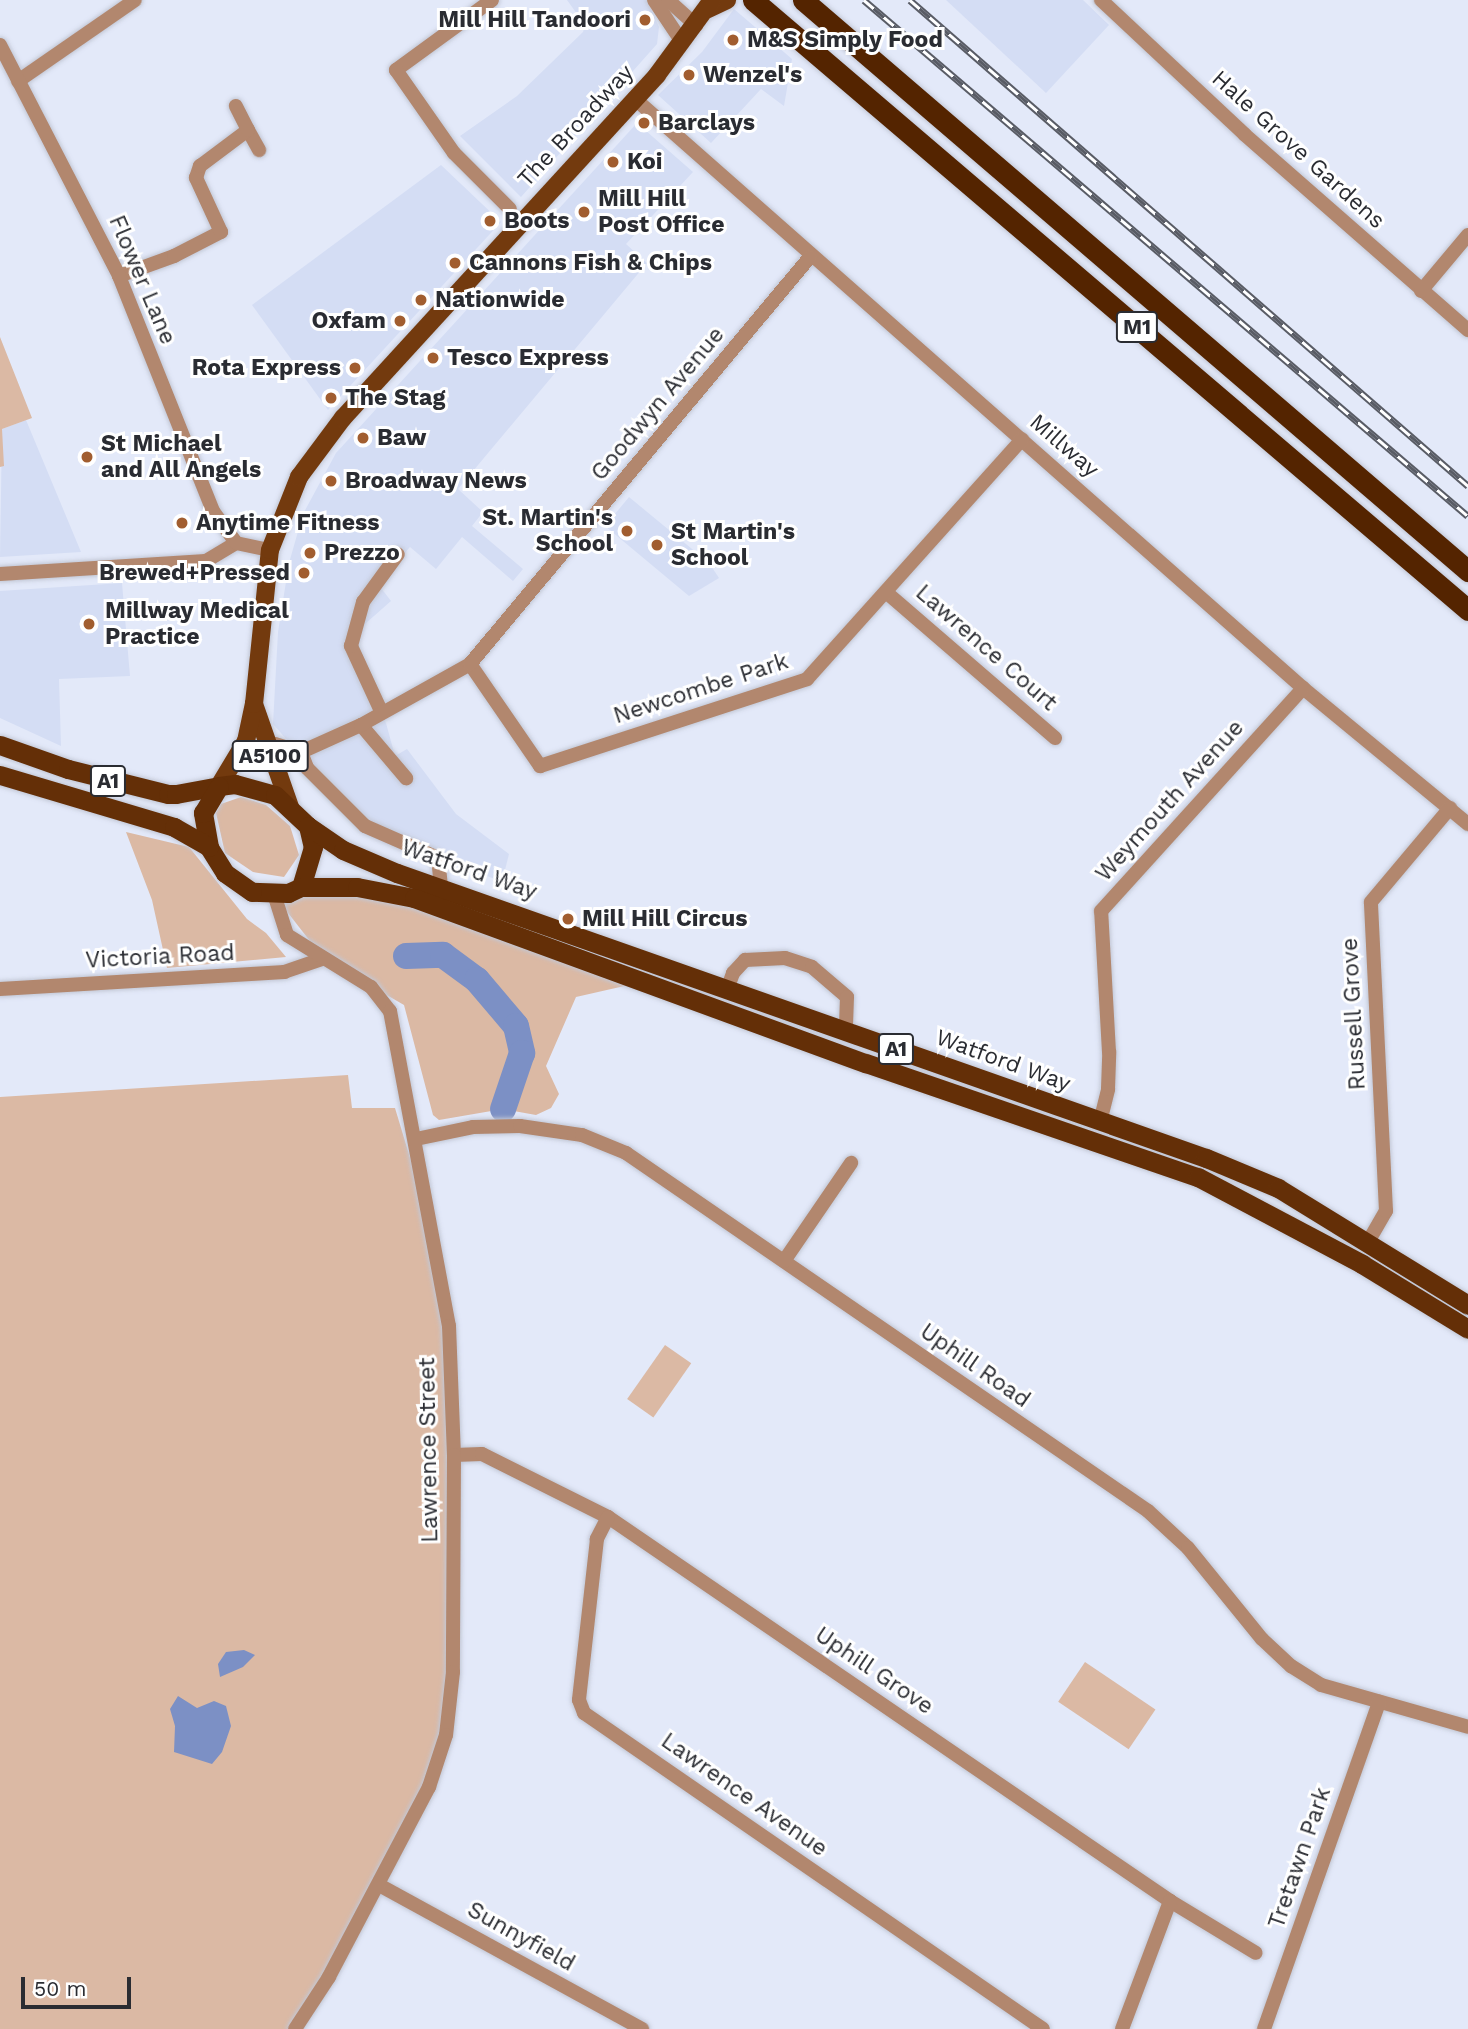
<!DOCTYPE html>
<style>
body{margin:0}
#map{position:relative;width:1468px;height:2029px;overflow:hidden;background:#e3e9f9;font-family:"Work Sans",sans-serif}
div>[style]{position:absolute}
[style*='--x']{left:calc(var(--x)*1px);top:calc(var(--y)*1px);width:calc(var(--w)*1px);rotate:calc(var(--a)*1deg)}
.built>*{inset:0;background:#d4ddf4}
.green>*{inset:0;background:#dbb9a4;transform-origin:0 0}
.water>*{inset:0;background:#7c90c5}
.river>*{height:26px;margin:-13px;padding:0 13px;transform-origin:13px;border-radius:13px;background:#7c90c5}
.roads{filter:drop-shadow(0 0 2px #c2c7d5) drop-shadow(0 0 2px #c2c7d5)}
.minor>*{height:14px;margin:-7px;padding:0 7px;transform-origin:7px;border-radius:7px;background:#b2876e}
.tertiary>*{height:14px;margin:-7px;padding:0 7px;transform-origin:7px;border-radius:7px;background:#b2876e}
.primary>*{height:18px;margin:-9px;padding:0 9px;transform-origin:9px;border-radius:9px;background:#733a0e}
.trunk>*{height:19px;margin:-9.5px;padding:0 9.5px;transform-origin:9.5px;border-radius:9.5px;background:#642f07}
.motorway>*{height:21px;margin:-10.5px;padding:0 10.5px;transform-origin:10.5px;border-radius:10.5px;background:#542400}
.rail>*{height:7px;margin-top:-3.5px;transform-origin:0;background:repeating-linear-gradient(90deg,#fff 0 13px,#595c65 0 26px);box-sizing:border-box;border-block:2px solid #595c65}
.dots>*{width:19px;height:19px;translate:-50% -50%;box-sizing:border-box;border:4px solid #fff;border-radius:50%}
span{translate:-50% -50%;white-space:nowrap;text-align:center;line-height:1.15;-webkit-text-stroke:6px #fff;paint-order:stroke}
.shield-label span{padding:2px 5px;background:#fff;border:2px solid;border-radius:5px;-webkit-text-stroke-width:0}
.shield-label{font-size:21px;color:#2a2c32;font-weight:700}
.poi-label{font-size:23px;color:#2a2c32;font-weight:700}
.right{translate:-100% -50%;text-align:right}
.left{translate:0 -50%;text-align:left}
.street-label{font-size:23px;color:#2a2c32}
.scale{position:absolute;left:21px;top:1977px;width:110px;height:32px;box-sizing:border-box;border:4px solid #2a2c32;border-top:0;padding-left:9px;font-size:21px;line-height:24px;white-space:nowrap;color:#2a2c32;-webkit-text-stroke:5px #fff;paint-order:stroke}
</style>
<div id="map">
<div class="built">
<div style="clip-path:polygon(567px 0,647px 0,659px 27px,657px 44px,521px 197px,460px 136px,517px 96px,583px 32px,585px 25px)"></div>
<div style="clip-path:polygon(946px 0,1083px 0,1109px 25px,1046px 93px)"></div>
<div style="clip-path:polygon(734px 9px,792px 59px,784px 106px,761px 89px,711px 143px,658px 95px,702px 52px)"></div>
<div style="clip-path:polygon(637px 123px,693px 172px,626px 244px,647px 263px,458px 489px,483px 512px,472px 526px,523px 569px,513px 581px,462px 537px,436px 569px,410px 547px,378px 584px,391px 601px,357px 631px,357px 661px,386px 723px,395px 756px,407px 749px,456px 814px,509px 854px,502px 882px,386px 835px,316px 773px,273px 724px,278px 632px,289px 563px,303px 514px,336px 453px)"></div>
<div style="clip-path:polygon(441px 165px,501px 222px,328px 410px,252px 305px)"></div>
<div style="clip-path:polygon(26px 420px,81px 552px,0 557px,2px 429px)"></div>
<div style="clip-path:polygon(629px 497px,709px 563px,719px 578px,689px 596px,605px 526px)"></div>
<div style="clip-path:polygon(122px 583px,130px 676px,59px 679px,61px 746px,0 718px,0 591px)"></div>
</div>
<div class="green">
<div style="clip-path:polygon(0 337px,32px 418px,2px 429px,4px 466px,0 467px)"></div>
<div style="clip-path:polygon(241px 797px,266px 805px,290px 826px,299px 855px,284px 877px,253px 872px,225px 853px,216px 813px,221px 804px)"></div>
<div style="clip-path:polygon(126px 832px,189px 847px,247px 919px,266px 933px,286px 957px,167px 968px,152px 900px)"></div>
<div style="clip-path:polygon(357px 887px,642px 982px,576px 997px,546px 1066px,559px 1094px,551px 1108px,536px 1115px,503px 1109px,439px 1120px,433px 1115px,404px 1005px,324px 959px,274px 895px)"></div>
<div style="clip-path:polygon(348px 1075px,352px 1108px,395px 1108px,437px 1247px,449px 1326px,446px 1735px,379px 1885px,295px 2029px,0 2029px,0 1097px)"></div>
<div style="left:665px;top:1345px;width:32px;height:66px;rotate:35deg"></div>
<div style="left:1085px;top:1662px;width:85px;height:48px;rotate:34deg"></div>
</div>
<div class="water">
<div style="clip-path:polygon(244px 1650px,255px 1655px,243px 1667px,220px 1677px,218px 1664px,226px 1652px)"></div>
<div style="clip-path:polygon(178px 1696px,197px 1708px,214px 1701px,226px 1706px,231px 1726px,222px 1752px,212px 1764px,174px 1752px,175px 1726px,170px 1709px)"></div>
</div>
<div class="river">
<div style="--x:406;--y:956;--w:37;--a:-2"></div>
<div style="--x:443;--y:955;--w:42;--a:36.3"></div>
<div style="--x:477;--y:980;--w:60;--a:49.7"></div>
<div style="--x:516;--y:1026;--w:28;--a:77"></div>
<div style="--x:522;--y:1053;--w:59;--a:108.7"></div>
</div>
<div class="roads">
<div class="minor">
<div style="--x:492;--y:0;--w:119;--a:143.9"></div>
<div style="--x:396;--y:70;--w:101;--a:55.1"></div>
<div style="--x:454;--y:153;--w:79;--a:45"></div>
<div style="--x:654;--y:0;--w:50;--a:56.3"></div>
<div style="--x:668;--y:0;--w:38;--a:42"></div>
<div style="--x:1101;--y:0;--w:196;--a:43.1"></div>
<div style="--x:1244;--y:134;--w:298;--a:41.2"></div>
<div style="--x:18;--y:81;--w:142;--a:-34.7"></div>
<div style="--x:634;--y:98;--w:892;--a:41.41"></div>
<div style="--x:1303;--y:688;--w:214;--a:39.5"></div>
<div style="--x:248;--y:130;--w:23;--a:61"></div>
<div style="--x:119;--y:276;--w:59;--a:-20"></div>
<div style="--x:174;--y:256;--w:53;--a:-27.1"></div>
<div style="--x:221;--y:232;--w:60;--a:-114.8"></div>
<div style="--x:196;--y:178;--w:13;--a:-72"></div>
<div style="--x:200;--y:166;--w:60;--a:-36.9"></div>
<div style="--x:248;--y:130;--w:27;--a:-117"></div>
<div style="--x:1421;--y:291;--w:73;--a:-50"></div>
<div style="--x:0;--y:574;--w:206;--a:-3.6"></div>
<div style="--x:206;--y:561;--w:35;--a:-31"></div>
<div style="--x:887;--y:593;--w:222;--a:40.8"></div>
<div style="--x:470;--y:664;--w:124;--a:55.5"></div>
<div style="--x:540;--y:766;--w:281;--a:-18"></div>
<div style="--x:807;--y:679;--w:322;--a:-48.1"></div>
<div style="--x:381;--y:711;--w:72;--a:-114.8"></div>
<div style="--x:351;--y:646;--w:46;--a:-74.7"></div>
<div style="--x:363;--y:602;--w:59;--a:-53.9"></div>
<div style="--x:361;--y:725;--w:70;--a:49.7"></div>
<div style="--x:266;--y:747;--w:9;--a:-18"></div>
<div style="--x:275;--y:744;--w:27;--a:17"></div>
<div style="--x:301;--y:752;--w:66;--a:-24.2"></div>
<div style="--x:361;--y:725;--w:125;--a:-29.2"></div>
<div style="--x:470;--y:664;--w:530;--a:-50.13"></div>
<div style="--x:301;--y:752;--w:17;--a:69"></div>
<div style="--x:307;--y:768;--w:82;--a:45"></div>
<div style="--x:365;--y:826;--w:80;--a:23.7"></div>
<div style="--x:438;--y:858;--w:28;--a:84"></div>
<div style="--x:728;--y:987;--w:15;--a:-70"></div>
<div style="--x:733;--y:973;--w:18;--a:-47"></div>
<div style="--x:745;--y:960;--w:40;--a:-2.9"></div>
<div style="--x:785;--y:958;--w:28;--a:18"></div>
<div style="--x:812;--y:967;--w:46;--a:40.6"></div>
<div style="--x:847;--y:997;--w:33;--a:92"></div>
<div style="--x:0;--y:989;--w:285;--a:-3.4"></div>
<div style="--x:284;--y:972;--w:39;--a:-19"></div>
<div style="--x:1100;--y:1122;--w:34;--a:-76"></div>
<div style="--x:1108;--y:1089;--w:37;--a:-88"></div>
<div style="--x:1109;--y:1052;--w:141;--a:-93.2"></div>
<div style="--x:1101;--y:911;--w:301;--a:-47.8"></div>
<div style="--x:416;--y:1139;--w:58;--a:-11.9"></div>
<div style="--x:473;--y:1127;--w:47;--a:-1.2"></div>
<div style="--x:520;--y:1126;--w:63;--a:8.3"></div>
<div style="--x:582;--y:1135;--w:48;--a:22.2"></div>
<div style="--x:626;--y:1153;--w:633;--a:34.44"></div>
<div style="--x:1148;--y:1511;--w:54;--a:42.8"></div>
<div style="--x:1188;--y:1548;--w:117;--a:50.9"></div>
<div style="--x:1262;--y:1639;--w:40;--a:43"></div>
<div style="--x:1291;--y:1666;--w:36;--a:32"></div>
<div style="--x:1321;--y:1685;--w:153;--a:15.9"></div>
<div style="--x:1368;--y:1242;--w:36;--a:-60"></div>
<div style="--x:1386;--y:1211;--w:309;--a:-92.8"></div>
<div style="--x:1371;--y:902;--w:123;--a:-50"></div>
<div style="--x:784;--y:1261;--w:119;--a:-55.6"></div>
<div style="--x:454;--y:1455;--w:28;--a:-2"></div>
<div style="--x:482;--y:1454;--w:141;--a:26.6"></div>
<div style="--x:608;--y:1517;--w:681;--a:34.34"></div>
<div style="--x:1170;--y:1901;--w:100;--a:31.2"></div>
<div style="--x:608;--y:1517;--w:25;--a:117"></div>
<div style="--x:597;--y:1539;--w:162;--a:96.4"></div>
<div style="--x:579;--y:1700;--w:14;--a:69"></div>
<div style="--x:584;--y:1713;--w:557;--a:34.55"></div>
<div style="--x:379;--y:1885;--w:300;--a:28.7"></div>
<div style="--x:1122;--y:2029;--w:137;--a:-69.4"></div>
<div style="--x:1264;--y:2029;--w:347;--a:-70.6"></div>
</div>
<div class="tertiary">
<div style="--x:0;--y:45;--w:260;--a:62.7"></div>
<div style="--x:119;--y:276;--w:253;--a:68.2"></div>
<div style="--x:213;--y:511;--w:39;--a:54"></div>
<div style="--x:236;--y:543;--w:35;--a:12"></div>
<div style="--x:274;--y:894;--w:43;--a:72.4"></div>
<div style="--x:287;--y:935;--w:99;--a:31.8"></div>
<div style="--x:371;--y:987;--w:31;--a:52"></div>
<div style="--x:390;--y:1011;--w:320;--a:79.4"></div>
<div style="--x:449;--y:1326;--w:129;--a:87.8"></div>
<div style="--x:454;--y:1455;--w:217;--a:90.3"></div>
<div style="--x:453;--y:1672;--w:63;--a:96.3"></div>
<div style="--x:446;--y:1735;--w:55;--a:108.1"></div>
<div style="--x:429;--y:1787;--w:215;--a:117.8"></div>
<div style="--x:329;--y:1977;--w:62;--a:123.2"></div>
</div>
<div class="primary">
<div style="--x:708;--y:9;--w:21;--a:-25"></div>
<div style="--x:254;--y:704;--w:109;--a:70.7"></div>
<div style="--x:219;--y:786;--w:52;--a:-59"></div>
<div style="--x:246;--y:741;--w:38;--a:-78"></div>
<div style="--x:254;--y:704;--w:155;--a:-84.1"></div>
<div style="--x:270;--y:550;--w:79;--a:-68.3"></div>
<div style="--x:299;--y:477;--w:74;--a:-53.3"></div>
<div style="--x:343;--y:418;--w:465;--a:-47.5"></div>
<div style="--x:657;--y:75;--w:93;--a:-53.7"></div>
</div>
<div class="trunk">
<div style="--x:0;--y:745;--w:72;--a:19.4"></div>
<div style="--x:68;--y:769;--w:103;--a:14"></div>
<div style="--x:168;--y:794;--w:8;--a:0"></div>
<div style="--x:176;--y:794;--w:44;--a:-10.5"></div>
<div style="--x:219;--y:786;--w:16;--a:-7"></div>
<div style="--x:235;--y:784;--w:41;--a:15.4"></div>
<div style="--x:275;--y:795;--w:45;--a:43.2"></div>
<div style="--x:308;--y:826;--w:22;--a:77"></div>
<div style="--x:313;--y:847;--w:42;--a:106.7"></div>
<div style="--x:301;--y:887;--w:14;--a:155"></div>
<div style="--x:288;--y:893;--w:36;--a:-178"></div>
<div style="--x:252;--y:892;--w:33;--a:-145"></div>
<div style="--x:225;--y:873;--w:31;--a:-122"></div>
<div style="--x:209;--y:847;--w:35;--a:-100"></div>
<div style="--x:203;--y:813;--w:31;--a:-59"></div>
<div style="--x:0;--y:775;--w:182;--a:16.6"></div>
<div style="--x:174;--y:827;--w:40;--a:29.7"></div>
<div style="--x:308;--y:826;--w:42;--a:34.4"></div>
<div style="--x:343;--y:850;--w:59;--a:23.1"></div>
<div style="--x:397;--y:873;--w:858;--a:19.41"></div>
<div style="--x:1206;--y:1158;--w:78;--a:22.6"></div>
<div style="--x:1278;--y:1188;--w:223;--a:31.6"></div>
<div style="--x:301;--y:887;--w:56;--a:0"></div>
<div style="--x:357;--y:887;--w:58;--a:10.9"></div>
<div style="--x:414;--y:898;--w:481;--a:20.1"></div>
<div style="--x:866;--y:1063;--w:351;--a:19"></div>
<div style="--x:1198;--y:1177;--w:186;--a:27.9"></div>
<div style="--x:1362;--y:1264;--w:124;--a:31.5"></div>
</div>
<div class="motorway">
<div style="--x:753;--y:0;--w:940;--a:40.47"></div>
<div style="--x:803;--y:0;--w:877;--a:40.65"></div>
</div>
</div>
<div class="rail">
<div style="--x:864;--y:0;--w:794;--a:40.51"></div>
<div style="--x:910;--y:0;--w:740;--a:41.05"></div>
</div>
<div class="dots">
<div style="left:645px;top:20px;background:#a15d2f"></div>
<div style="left:733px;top:40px;background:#a15d2f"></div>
<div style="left:689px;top:75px;background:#a15d2f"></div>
<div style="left:644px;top:123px;background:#a15d2f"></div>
<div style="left:613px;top:162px;background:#a15d2f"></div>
<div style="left:584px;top:212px;background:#a15d2f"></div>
<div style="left:490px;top:221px;background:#a15d2f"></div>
<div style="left:455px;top:263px;background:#a15d2f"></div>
<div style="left:421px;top:300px;background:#a15d2f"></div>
<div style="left:400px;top:321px;background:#a15d2f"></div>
<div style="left:433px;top:358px;background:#a15d2f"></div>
<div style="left:355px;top:368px;background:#a15d2f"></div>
<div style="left:331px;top:398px;background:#a15d2f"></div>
<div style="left:363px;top:438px;background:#a15d2f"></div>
<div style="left:87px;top:457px;background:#a15d2f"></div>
<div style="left:331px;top:481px;background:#a15d2f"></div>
<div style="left:182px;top:523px;background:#a15d2f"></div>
<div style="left:627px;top:531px;background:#a15d2f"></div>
<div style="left:657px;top:545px;background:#a15d2f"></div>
<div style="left:310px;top:553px;background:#a15d2f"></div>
<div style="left:304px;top:573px;background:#a15d2f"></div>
<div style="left:89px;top:624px;background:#a15d2f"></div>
<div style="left:568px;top:919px;background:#a15d2f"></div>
</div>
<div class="shield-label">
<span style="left:1137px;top:327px">M1</span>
<span style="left:270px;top:756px">A5100</span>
<span style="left:108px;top:781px">A1</span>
<span style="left:896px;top:1049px">A1</span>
</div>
<div class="poi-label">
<span class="right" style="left:631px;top:20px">Mill Hill Tandoori</span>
<span class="left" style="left:747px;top:40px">M&amp;S Simply Food</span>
<span class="left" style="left:703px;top:75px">Wenzel's</span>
<span class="left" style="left:658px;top:123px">Barclays</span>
<span class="left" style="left:627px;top:162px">Koi</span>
<span class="left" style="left:598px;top:212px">Mill Hill<br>Post Office</span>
<span class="left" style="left:504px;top:221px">Boots</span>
<span class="left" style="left:469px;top:263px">Cannons Fish &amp; Chips</span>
<span class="left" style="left:435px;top:300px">Nationwide</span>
<span class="right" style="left:386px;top:321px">Oxfam</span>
<span class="left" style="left:447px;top:358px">Tesco Express</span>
<span class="right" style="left:341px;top:368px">Rota Express</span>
<span class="left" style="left:345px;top:398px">The Stag</span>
<span class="left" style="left:377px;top:438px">Baw</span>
<span class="left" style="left:101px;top:457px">St Michael<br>and All Angels</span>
<span class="left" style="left:345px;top:481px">Broadway News</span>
<span class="right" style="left:613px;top:531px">St. Martin's<br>School</span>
<span class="left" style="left:196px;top:523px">Anytime Fitness</span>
<span class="left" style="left:671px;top:545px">St Martin's<br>School</span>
<span class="left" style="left:324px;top:553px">Prezzo</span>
<span class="right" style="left:290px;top:573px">Brewed+Pressed</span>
<span class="left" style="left:105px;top:624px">Millway Medical<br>Practice</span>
<span class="left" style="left:582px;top:919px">Mill Hill Circus</span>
</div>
<div class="street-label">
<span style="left:576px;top:126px;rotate:-47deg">The Broadway</span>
<span style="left:1298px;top:150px;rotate:42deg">Hale Grove Gardens</span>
<span style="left:142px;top:280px;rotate:67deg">Flower Lane</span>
<span style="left:658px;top:404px;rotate:-50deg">Goodwyn Avenue</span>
<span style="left:1064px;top:446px;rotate:41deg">Millway</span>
<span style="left:986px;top:648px;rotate:41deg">Lawrence Court</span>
<span style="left:701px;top:689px;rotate:-18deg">Newcombe Park</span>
<span style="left:1170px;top:801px;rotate:-48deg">Weymouth Avenue</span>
<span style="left:469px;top:870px;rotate:19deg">Watford Way</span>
<span style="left:160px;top:957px;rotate:-3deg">Victoria Road</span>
<span style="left:1354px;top:1014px;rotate:-93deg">Russell Grove</span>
<span style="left:1003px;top:1061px;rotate:20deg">Watford Way</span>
<span style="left:975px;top:1366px;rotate:35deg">Uphill Road</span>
<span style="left:429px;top:1450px;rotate:-91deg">Lawrence Street</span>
<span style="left:874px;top:1671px;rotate:34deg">Uphill Grove</span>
<span style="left:744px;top:1795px;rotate:35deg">Lawrence Avenue</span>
<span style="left:1300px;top:1858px;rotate:-71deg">Tretawn Park</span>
<span style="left:521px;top:1937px;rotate:29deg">Sunnyfield</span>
</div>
<div class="scale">50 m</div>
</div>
